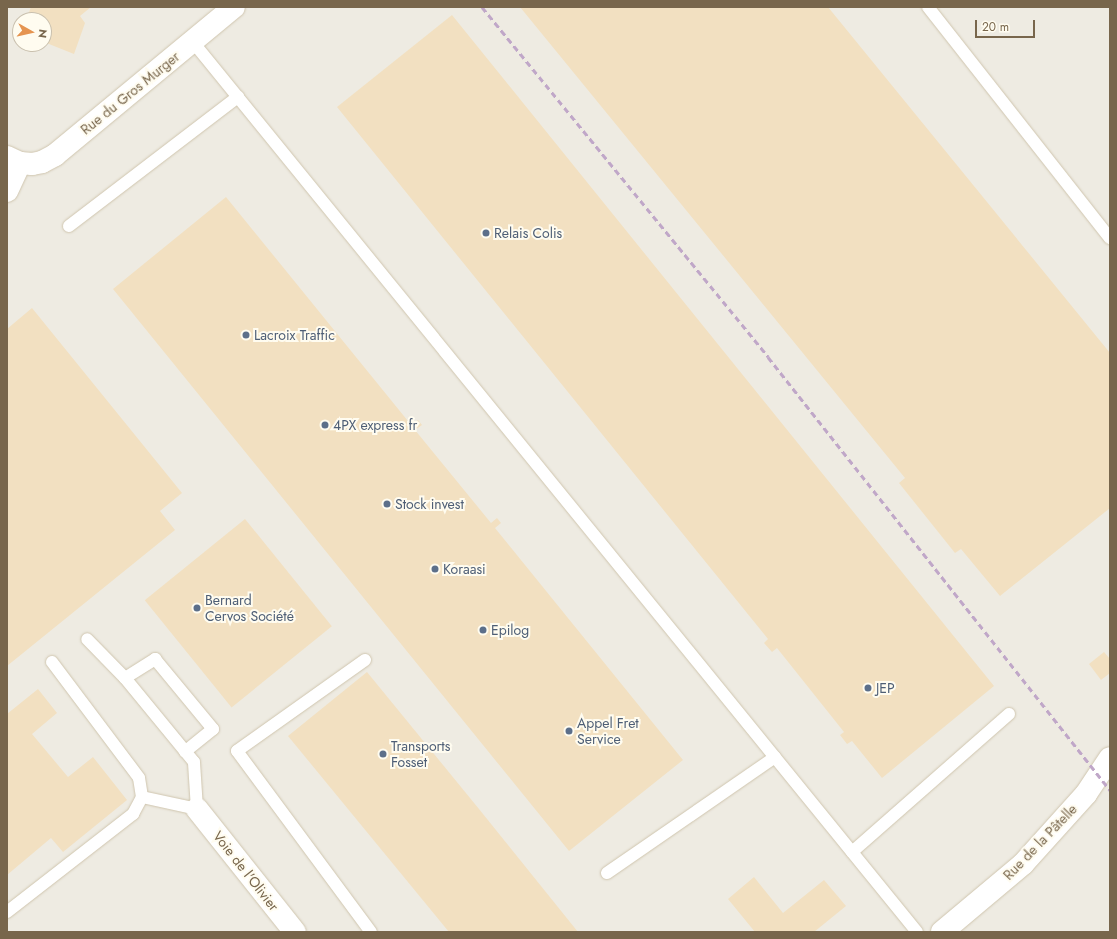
<!DOCTYPE html>
<meta charset="utf-8">
<style>
body{margin:0}
#map{position:relative;width:1117px;height:939px;overflow:hidden;background:#fdfaea;font-family:Jost,sans-serif}
div>[style]{position:absolute}
[style*='--x']{left:calc(var(--x)*1px);top:calc(var(--y)*1px);width:calc(var(--w)*1px);rotate:calc(var(--a)*1deg)}
.industrial>*{inset:0;background:#eeebe2}
.building>*{inset:0;background:#f2e0c1;transform-origin:0 0}
.roads{filter:drop-shadow(0 0 1px #cfc5ae) drop-shadow(0 0 1px #cfc5ae)}
.lane>*{height:12px;margin:-6px;padding:0 6px;transform-origin:6px;border-radius:6px;background:#fff}
.street>*{height:22px;margin:-11px;padding:0 11px;transform-origin:11px;border-radius:11px;background:#fff}
.rail>*{height:3px;margin-top:-1.5px;transform-origin:0;background:repeating-linear-gradient(90deg,#c0a7c8 0 6px,transparent 0 10px)}
.dots>*{width:11px;height:11px;translate:-50% -50%;box-sizing:border-box;border:2px solid #fffcf0;border-radius:50%}
span{translate:-50% -50%;white-space:nowrap;text-align:center;line-height:1.15;-webkit-text-stroke:4px #fffcf0;paint-order:stroke}
.street-label{font-size:14px;color:#78664c}
.service-label{font-size:14px;color:#4e5e75}
.left{translate:0 -50%;text-align:left}
.frame{position:absolute;inset:0;border:8px solid #78664c;pointer-events:none}
.north{position:absolute;left:12px;top:12px;width:40px;height:40px;box-sizing:border-box;background:#fffcf0;border:1px solid #c9c0ae;border-radius:50%;rotate:98deg;font-size:11px;font-weight:700;line-height:16px;text-align:center;color:#78664c}
.north::after{content:'';display:block;margin:auto;width:14px;height:18px;background:#e59450;clip-path:polygon(50% 0,100% 100%,50% 72%,0 100%)}
.scale{position:absolute;left:975px;top:20px;width:60px;height:18px;box-sizing:border-box;border:2px solid #78664c;border-top:0;padding-left:5px;font-size:12px;line-height:14px;white-space:nowrap;color:#78664c;-webkit-text-stroke:3px #fffcf0;paint-order:stroke}
</style>
<div id="map">
<div class="industrial">
<div style="clip-path:polygon(evenodd,7px 7px,1110px 7px,1110px 932px,7px 932px,7px 7px,20px 20px,44px 20px,44px 44px,20px 44px,20px 20px)"></div>
</div>
<div class="building">
<div style="clip-path:polygon(31px 7px,91px 7px,80px 16px,85px 23px,74px 54px,44px 42px,44px 20px,26px 20px)"></div>
<div style="clip-path:polygon(520px 7px,828px 7px,1110px 353px,1110px 508px,1000px 596px,961px 549px,955px 553px,899px 483px,905px 478px)"></div>
<div style="clip-path:polygon(452px 15px,994px 686px,882px 778px,852px 741px,847px 744px,840px 735px,844px 732px,777px 648px,772px 652px,764px 643px,768px 639px,337px 107px)"></div>
<div style="clip-path:polygon(226px 197px,412px 426px,418px 420px,422px 425px,415px 430px,491px 523px,497px 518px,501px 523px,495px 528px,683px 760px,569px 851px,113px 289px)"></div>
<div style="clip-path:polygon(32px 308px,182px 493px,160px 511px,175px 530px,7px 666px,7px 329px)"></div>
<div style="left:245px;top:519px;width:138px;height:129px;rotate:51deg"></div>
<div style="clip-path:polygon(1104px 652px,1110px 659px,1110px 673px,1101px 680px,1089px 664px)"></div>
<div style="clip-path:polygon(367px 672px,479px 809px,578px 932px,449px 932px,288px 736px)"></div>
<div style="clip-path:polygon(38px 689px,57px 713px,32px 734px,68px 777px,93px 757px,127px 800px,63px 852px,51px 838px,7px 875px,7px 714px)"></div>
<div style="clip-path:polygon(754px 877px,783px 913px,824px 880px,846px 906px,814px 932px,755px 932px,728px 899px)"></div>
</div>
<div class="roads">
<div class="lane">
<div style="--x:928;--y:7;--w:294;--a:51.8"></div>
<div style="--x:193;--y:42;--w:1147;--a:50.87"></div>
<div style="--x:69;--y:226;--w:213;--a:-37.4"></div>
<div style="--x:365;--y:660;--w:157;--a:144.6"></div>
<div style="--x:237;--y:751;--w:225;--a:53.5"></div>
<div style="--x:52;--y:662;--w:145;--a:53.1"></div>
<div style="--x:139;--y:778;--w:19;--a:81"></div>
<div style="--x:125;--y:678;--w:36;--a:-32"></div>
<div style="--x:155;--y:659;--w:91;--a:50.4"></div>
<div style="--x:213;--y:729;--w:36;--a:141"></div>
<div style="--x:852;--y:852;--w:209;--a:-41.3"></div>
<div style="--x:607;--y:873;--w:204;--a:-34.6"></div>
<div style="--x:7;--y:912;--w:160;--a:-37.9"></div>
<div style="--x:133;--y:814;--w:19;--a:-62"></div>
<div style="--x:142;--y:797;--w:56;--a:12.3"></div>
<div style="--x:197;--y:809;--w:47;--a:-93.7"></div>
<div style="--x:194;--y:762;--w:109;--a:-129.4"></div>
<div style="--x:125;--y:678;--w:54;--a:-134.3"></div>
</div>
<div class="street">
<div style="--x:7;--y:157;--w:14;--a:25"></div>
<div style="--x:20;--y:163;--w:12;--a:5"></div>
<div style="--x:32;--y:164;--w:10;--a:-11"></div>
<div style="--x:42;--y:162;--w:15;--a:-28"></div>
<div style="--x:55;--y:155;--w:232;--a:-39.6"></div>
<div style="--x:7;--y:191;--w:31;--a:-65"></div>
<div style="--x:197;--y:809;--w:157;--a:51.5"></div>
<div style="--x:942;--y:932;--w:106;--a:-40"></div>
<div style="--x:1023;--y:864;--w:94;--a:-48"></div>
<div style="--x:1086;--y:794;--w:43;--a:-56.3"></div>
</div>
</div>
<div class="rail">
<div style="--x:482;--y:7;--w:452;--a:50.7"></div>
<div style="--x:768;--y:357;--w:552;--a:51.7"></div>
</div>
<div class="dots">
<div style="left:486px;top:233px;background:#5c6f8a"></div>
<div style="left:246px;top:335px;background:#5c6f8a"></div>
<div style="left:325px;top:425px;background:#5c6f8a"></div>
<div style="left:387px;top:504px;background:#5c6f8a"></div>
<div style="left:435px;top:569px;background:#5c6f8a"></div>
<div style="left:197px;top:608px;background:#5c6f8a"></div>
<div style="left:483px;top:630px;background:#5c6f8a"></div>
<div style="left:868px;top:688px;background:#5c6f8a"></div>
<div style="left:569px;top:731px;background:#5c6f8a"></div>
<div style="left:383px;top:754px;background:#5c6f8a"></div>
</div>
<div class="street-label">
<span style="left:130px;top:93px;rotate:-39deg">Rue du Gros Murger</span>
<span style="left:1040px;top:842px;rotate:-46deg">Rue de la Pâtelle</span>
<span style="left:246px;top:871px;rotate:52deg">Voie de l'Olivier</span>
</div>
<div class="service-label">
<span class="left" style="left:494px;top:233px">Relais Colis</span>
<span class="left" style="left:254px;top:335px">Lacroix Traffic</span>
<span class="left" style="left:333px;top:425px">4PX express fr</span>
<span class="left" style="left:395px;top:504px">Stock invest</span>
<span class="left" style="left:443px;top:569px">Koraasi</span>
<span class="left" style="left:205px;top:608px">Bernard<br>Cervos Société</span>
<span class="left" style="left:491px;top:630px">Epilog</span>
<span class="left" style="left:876px;top:688px">JEP</span>
<span class="left" style="left:577px;top:731px">Appel Fret<br>Service</span>
<span class="left" style="left:391px;top:754px">Transports<br>Fosset</span>
</div>
<div class="frame"></div>
<div class="north">N</div>
<div class="scale">20 m</div>
</div>
